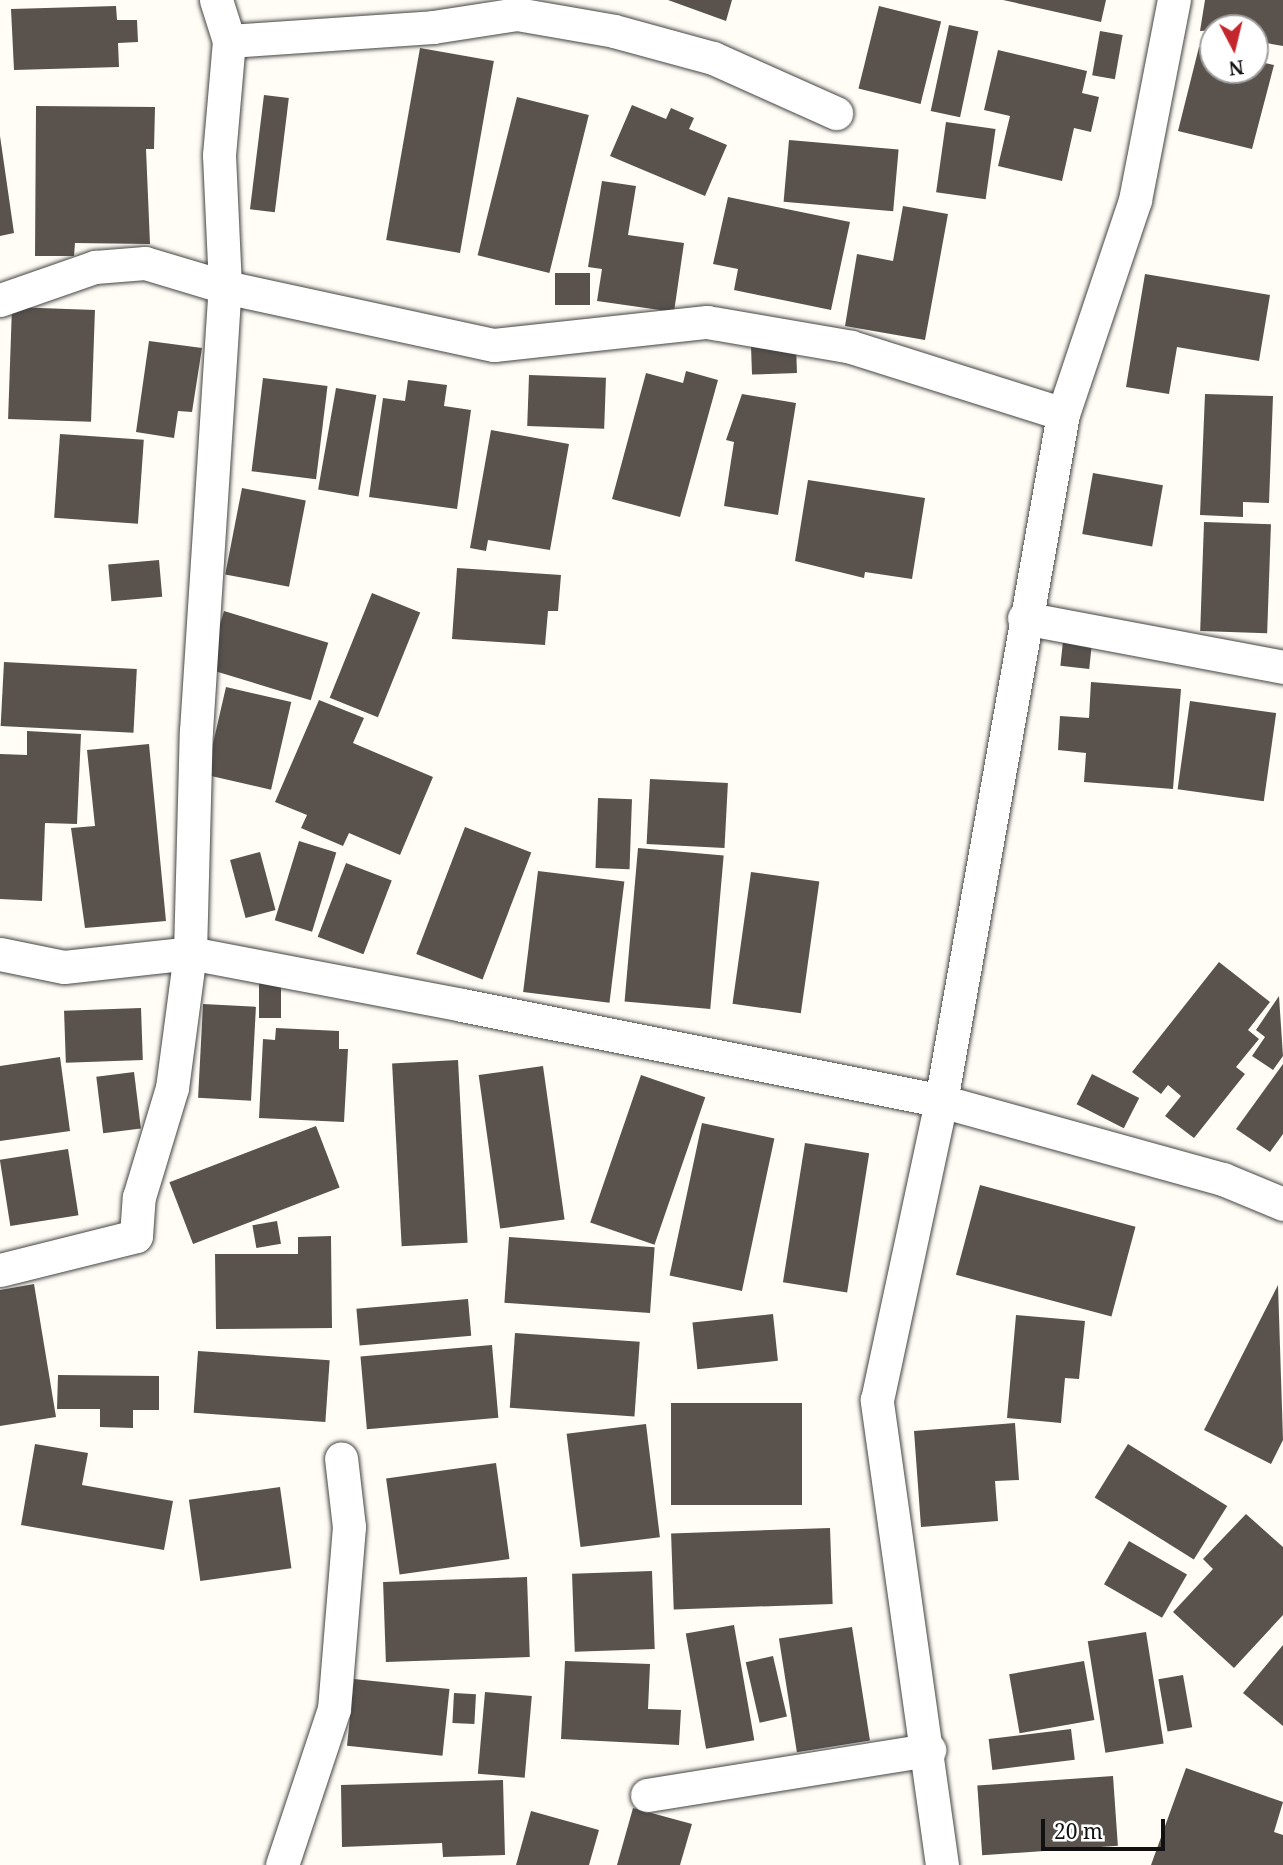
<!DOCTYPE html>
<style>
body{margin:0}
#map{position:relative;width:1283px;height:1865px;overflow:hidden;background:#fffdf5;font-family:"Noto Serif",serif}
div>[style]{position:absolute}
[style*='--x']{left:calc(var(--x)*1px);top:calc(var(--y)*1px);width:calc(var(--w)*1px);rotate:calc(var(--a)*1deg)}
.building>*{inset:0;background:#5a524d;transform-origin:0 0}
.roads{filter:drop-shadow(0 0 2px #444) drop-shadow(0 0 2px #444)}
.street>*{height:33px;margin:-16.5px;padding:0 16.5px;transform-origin:16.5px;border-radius:16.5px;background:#fff}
span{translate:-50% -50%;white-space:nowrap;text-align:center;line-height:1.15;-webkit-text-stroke:7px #fff;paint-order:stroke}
.north{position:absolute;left:1199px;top:14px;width:70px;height:70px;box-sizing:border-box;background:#fff;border:2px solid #a0a0a0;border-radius:50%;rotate:173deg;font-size:19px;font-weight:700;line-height:28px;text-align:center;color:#111}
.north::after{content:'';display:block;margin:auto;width:24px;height:32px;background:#c4262e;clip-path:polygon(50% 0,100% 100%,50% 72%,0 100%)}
.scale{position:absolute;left:1041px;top:1819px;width:124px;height:32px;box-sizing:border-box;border:4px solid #111;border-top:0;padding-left:9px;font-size:21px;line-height:24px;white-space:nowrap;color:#111;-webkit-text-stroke:5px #fff;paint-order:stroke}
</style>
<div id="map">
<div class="building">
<div style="clip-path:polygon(668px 0,732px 0,726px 21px)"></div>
<div style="clip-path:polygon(1003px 0,1106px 0,1101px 22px)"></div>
<div style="clip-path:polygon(1205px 0,1283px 0,1283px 46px,1255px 41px,1255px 28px,1200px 31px)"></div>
<div style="clip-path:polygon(116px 6px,117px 20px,137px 20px,138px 42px,118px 43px,119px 67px,14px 70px,11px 9px)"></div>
<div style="left:879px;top:6px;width:64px;height:85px;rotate:14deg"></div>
<div style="left:949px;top:25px;width:30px;height:88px;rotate:12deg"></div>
<div style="left:1100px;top:31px;width:23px;height:45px;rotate:10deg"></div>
<div style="clip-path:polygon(1199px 47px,1213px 50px,1213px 70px,1255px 70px,1255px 61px,1274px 65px,1252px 149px,1178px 131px)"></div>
<div style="left:420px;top:48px;width:75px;height:195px;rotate:10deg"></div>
<div style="clip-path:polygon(998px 50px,1087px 71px,1082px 93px,1099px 97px,1091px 132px,1074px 128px,1062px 181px,998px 166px,1010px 116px,984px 110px)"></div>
<div style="left:264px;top:95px;width:25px;height:115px;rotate:7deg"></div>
<div style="left:517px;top:97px;width:74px;height:163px;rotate:14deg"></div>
<div style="clip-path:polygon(632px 105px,666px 119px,671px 108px,694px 118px,689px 129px,727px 145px,705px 196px,610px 156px)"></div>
<div style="clip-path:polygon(36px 106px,155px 107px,154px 149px,146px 149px,150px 244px,75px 243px,74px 256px,35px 256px)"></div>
<div style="left:946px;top:122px;width:50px;height:71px;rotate:8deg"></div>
<div style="clip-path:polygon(0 136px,14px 233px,0 236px)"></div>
<div style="left:789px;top:140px;width:110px;height:62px;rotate:5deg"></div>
<div style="clip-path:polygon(602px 181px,636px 186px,628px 235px,684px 243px,674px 312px,597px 301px,602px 269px,588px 267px)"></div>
<div style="clip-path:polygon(728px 197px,850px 222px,831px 310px,734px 290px,738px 269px,713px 264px)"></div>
<div style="clip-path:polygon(903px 206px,948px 214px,925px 340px,845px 326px,857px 254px,893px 261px)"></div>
<div style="left:555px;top:273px;width:35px;height:32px"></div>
<div style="clip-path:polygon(1145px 274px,1270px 295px,1259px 361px,1177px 347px,1169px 394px,1126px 387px)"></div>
<div style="left:12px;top:307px;width:83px;height:112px;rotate:2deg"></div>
<div style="clip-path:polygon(149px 341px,202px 348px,192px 412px,178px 411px,174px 438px,136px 432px)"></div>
<div style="left:796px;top:345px;width:28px;height:45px;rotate:88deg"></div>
<div style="clip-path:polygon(686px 371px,718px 380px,680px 517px,612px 499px,646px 373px,683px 383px)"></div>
<div style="left:529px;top:375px;width:77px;height:51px;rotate:2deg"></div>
<div style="left:263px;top:378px;width:65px;height:94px;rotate:7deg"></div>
<div style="clip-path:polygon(408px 380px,447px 385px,444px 406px,471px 410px,457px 509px,369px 497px,383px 398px,405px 401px)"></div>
<div style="left:336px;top:388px;width:41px;height:103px;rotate:10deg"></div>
<div style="clip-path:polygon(742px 394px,796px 403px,778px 515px,724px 506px,734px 442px,726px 440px)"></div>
<div style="clip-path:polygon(1205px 394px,1273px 396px,1269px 503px,1243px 502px,1243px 517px,1200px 515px)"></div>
<div style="clip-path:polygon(491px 430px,569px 444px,550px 550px,488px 540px,486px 551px,470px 548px)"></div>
<div style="left:60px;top:434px;width:84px;height:84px;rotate:4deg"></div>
<div style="left:1093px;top:473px;width:71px;height:62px;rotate:10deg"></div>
<div style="clip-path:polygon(808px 480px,925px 498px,912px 579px,865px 572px,864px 578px,795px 561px)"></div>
<div style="left:242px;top:488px;width:65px;height:88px;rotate:11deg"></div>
<div style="left:1204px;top:522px;width:67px;height:109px;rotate:2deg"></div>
<div style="left:159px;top:560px;width:37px;height:51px;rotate:85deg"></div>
<div style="clip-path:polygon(457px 568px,561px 575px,558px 611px,548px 611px,545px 645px,452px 639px)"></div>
<div style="left:372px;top:593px;width:52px;height:113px;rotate:22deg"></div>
<div style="left:224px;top:611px;width:109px;height:60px;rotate:17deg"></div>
<div style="left:1063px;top:641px;width:29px;height:25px;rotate:6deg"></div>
<div style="left:4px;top:662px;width:133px;height:64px;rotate:3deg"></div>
<div style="clip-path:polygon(1091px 682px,1181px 689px,1173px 789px,1084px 782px,1086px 753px,1058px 750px,1060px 716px,1089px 718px)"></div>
<div style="left:226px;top:687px;width:67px;height:90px;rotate:13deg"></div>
<div style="clip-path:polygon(319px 700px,364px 718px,353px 743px,433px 777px,400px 855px,349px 833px,343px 846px,301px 828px,307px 815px,275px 802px)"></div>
<div style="left:1190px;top:701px;width:87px;height:89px;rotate:8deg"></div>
<div style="clip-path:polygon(27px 731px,81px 734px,77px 824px,45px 823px,42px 901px,0 899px,0 754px,27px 755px)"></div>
<div style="clip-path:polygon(149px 744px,166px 921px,85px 928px,71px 828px,95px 826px,87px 750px)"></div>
<div style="left:650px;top:779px;width:78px;height:65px;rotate:3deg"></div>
<div style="left:598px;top:798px;width:34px;height:70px;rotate:2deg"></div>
<div style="left:465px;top:827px;width:71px;height:136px;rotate:21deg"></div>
<div style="left:299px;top:841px;width:39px;height:83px;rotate:17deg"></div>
<div style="left:638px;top:848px;width:86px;height:154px;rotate:5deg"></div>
<div style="left:260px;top:852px;width:60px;height:31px;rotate:75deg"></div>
<div style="left:346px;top:863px;width:49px;height:79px;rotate:21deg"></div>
<div style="left:538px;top:871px;width:87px;height:122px;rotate:7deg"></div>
<div style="left:751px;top:872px;width:69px;height:133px;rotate:8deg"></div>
<div style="clip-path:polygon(1219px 962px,1270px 1002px,1248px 1030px,1259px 1039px,1236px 1067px,1245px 1074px,1194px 1138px,1165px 1116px,1181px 1096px,1168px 1085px,1161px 1094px,1132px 1072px)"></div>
<div style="left:259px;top:981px;width:22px;height:37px"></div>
<div style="clip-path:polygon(1279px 996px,1283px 1056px,1273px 1070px,1252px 1056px,1265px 1037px,1256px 1030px)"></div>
<div style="left:203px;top:1004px;width:53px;height:94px;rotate:3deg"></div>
<div style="left:141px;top:1008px;width:52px;height:77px;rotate:88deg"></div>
<div style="clip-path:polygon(276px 1028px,339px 1031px,339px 1049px,348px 1049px,344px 1122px,259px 1118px,263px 1039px,275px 1040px)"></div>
<div style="clip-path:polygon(60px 1057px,70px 1131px,0 1141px,0 1066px)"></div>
<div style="left:458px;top:1060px;width:183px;height:66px;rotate:87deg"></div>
<div style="clip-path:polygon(1283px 1064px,1283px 1134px,1270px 1152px,1236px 1129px)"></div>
<div style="left:543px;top:1066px;width:155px;height:65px;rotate:82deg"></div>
<div style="left:134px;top:1072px;width:57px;height:38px;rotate:83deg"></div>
<div style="left:1092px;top:1074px;width:53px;height:34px;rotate:27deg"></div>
<div style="left:641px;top:1075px;width:68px;height:156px;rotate:19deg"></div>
<div style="left:702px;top:1123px;width:74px;height:156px;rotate:12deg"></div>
<div style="left:316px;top:1126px;width:66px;height:157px;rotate:69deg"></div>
<div style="left:805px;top:1143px;width:65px;height:141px;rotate:9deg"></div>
<div style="left:68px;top:1149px;width:67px;height:69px;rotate:81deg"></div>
<div style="left:980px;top:1185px;width:161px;height:93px;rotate:15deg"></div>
<div style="left:277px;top:1221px;width:23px;height:25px;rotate:80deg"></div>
<div style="clip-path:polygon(331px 1236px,332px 1328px,216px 1329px,215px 1254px,298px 1254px,298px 1237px)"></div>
<div style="left:509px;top:1237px;width:146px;height:66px;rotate:4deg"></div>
<div style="clip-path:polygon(34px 1284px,56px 1417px,0 1426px,0 1290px)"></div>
<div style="clip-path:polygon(1278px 1285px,1283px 1440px,1271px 1464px,1204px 1430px)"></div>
<div style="left:468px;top:1299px;width:37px;height:112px;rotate:85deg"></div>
<div style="left:773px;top:1314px;width:47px;height:81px;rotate:84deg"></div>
<div style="clip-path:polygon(1016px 1315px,1085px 1321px,1079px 1379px,1065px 1378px,1061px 1423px,1007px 1418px)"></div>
<div style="left:515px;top:1333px;width:125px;height:75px;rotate:4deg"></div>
<div style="left:492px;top:1345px;width:73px;height:132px;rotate:85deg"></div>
<div style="left:198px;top:1351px;width:132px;height:62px;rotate:4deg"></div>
<div style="clip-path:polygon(58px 1375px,159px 1376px,159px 1410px,133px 1410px,133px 1428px,100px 1427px,100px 1409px,57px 1409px)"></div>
<div style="left:671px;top:1403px;width:131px;height:102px"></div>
<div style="clip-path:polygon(1015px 1423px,1019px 1480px,995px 1481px,998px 1521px,921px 1527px,914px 1431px)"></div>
<div style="left:646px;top:1424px;width:114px;height:80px;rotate:83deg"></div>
<div style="clip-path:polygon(35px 1444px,88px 1453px,82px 1485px,173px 1501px,164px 1550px,21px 1525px)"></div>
<div style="left:1128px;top:1444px;width:117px;height:63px;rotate:32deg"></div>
<div style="left:496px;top:1463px;width:97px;height:111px;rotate:82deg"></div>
<div style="left:280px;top:1487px;width:82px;height:92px;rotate:82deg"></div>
<div style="clip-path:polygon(1246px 1514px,1283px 1547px,1283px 1615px,1234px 1668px,1173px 1612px,1213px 1569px,1203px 1559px)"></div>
<div style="left:830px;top:1528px;width:76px;height:159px;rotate:88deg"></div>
<div style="left:1129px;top:1541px;width:67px;height:50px;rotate:30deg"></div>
<div style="left:652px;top:1571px;width:78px;height:80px;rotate:88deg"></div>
<div style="left:527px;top:1577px;width:80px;height:144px;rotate:88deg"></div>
<div style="left:734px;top:1625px;width:117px;height:49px;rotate:80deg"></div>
<div style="left:852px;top:1627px;width:115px;height:74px;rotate:81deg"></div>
<div style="left:1146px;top:1632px;width:113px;height:59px;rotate:81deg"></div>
<div style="clip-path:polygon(1283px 1645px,1283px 1726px,1243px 1693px)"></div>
<div style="left:773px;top:1656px;width:62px;height:28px;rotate:77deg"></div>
<div style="clip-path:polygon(565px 1661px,650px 1664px,648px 1709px,681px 1710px,679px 1745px,561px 1739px)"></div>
<div style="left:1084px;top:1661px;width:60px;height:76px;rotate:80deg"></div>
<div style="left:1183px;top:1675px;width:53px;height:25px;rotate:80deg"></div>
<div style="left:354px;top:1679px;width:96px;height:67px;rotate:6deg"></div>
<div style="left:485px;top:1692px;width:47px;height:82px;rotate:5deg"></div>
<div style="left:454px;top:1693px;width:22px;height:30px;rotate:3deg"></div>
<div style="left:1071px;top:1729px;width:31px;height:83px;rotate:83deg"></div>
<div style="clip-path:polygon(1186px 1768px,1283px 1802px,1274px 1832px,1283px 1835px,1283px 1865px,1151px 1865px)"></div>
<div style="left:1113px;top:1776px;width:70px;height:136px;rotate:86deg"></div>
<div style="clip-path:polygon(503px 1780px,505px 1855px,443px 1857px,442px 1843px,342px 1847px,341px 1785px)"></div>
<div style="clip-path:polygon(633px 1808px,692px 1824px,680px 1865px,617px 1865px)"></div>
<div style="clip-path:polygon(531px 1811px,599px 1830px,589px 1865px,516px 1865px)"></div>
</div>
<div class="roads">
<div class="street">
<div style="--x:229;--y:41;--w:204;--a:-3.9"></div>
<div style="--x:433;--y:27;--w:85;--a:-8.8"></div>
<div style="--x:517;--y:14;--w:98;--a:9.9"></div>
<div style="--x:614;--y:31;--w:103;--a:15.3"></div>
<div style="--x:713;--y:58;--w:135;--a:24.1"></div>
<div style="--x:0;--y:300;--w:101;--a:-19.2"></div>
<div style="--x:95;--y:267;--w:50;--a:-4.6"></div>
<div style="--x:145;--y:263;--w:84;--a:16.7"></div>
<div style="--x:225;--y:287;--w:275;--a:12.2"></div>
<div style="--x:494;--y:345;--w:214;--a:-6.2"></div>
<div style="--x:707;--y:322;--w:146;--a:9.8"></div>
<div style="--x:851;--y:347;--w:222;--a:17.5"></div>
<div style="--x:1024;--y:618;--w:264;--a:10.7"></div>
<div style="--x:0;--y:954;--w:65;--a:11.5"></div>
<div style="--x:64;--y:967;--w:127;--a:-6.3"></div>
<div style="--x:190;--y:953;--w:277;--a:10.8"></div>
<div style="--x:462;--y:1005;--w:489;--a:11.3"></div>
<div style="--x:941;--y:1101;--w:293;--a:15.5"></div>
<div style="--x:1223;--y:1179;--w:65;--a:22.6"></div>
<div style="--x:0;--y:1270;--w:140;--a:-14"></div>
<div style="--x:136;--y:1236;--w:39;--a:-86"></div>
<div style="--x:139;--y:1197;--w:114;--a:-73.2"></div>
<div style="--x:172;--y:1088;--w:136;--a:-82.4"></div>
<div style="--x:190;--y:953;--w:222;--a:-88.5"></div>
<div style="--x:196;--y:731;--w:445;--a:-86.3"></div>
<div style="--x:225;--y:287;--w:132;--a:-92.6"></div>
<div style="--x:219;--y:155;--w:114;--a:-85"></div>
<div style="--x:229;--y:41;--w:43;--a:-107.6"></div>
<div style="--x:647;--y:1795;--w:286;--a:-9.1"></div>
<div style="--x:282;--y:1865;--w:164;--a:-71.6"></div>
<div style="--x:334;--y:1709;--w:183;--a:-85.3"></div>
<div style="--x:349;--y:1527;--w:69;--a:-96.6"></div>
<div style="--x:942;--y:1865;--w:470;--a:-98"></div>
<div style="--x:877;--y:1400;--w:306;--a:-77.9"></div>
<div style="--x:941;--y:1101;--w:698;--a:-79.93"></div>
<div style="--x:1063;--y:414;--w:226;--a:-71.4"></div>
<div style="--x:1135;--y:200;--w:204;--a:-79"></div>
</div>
</div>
<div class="north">N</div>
<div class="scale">20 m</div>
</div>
